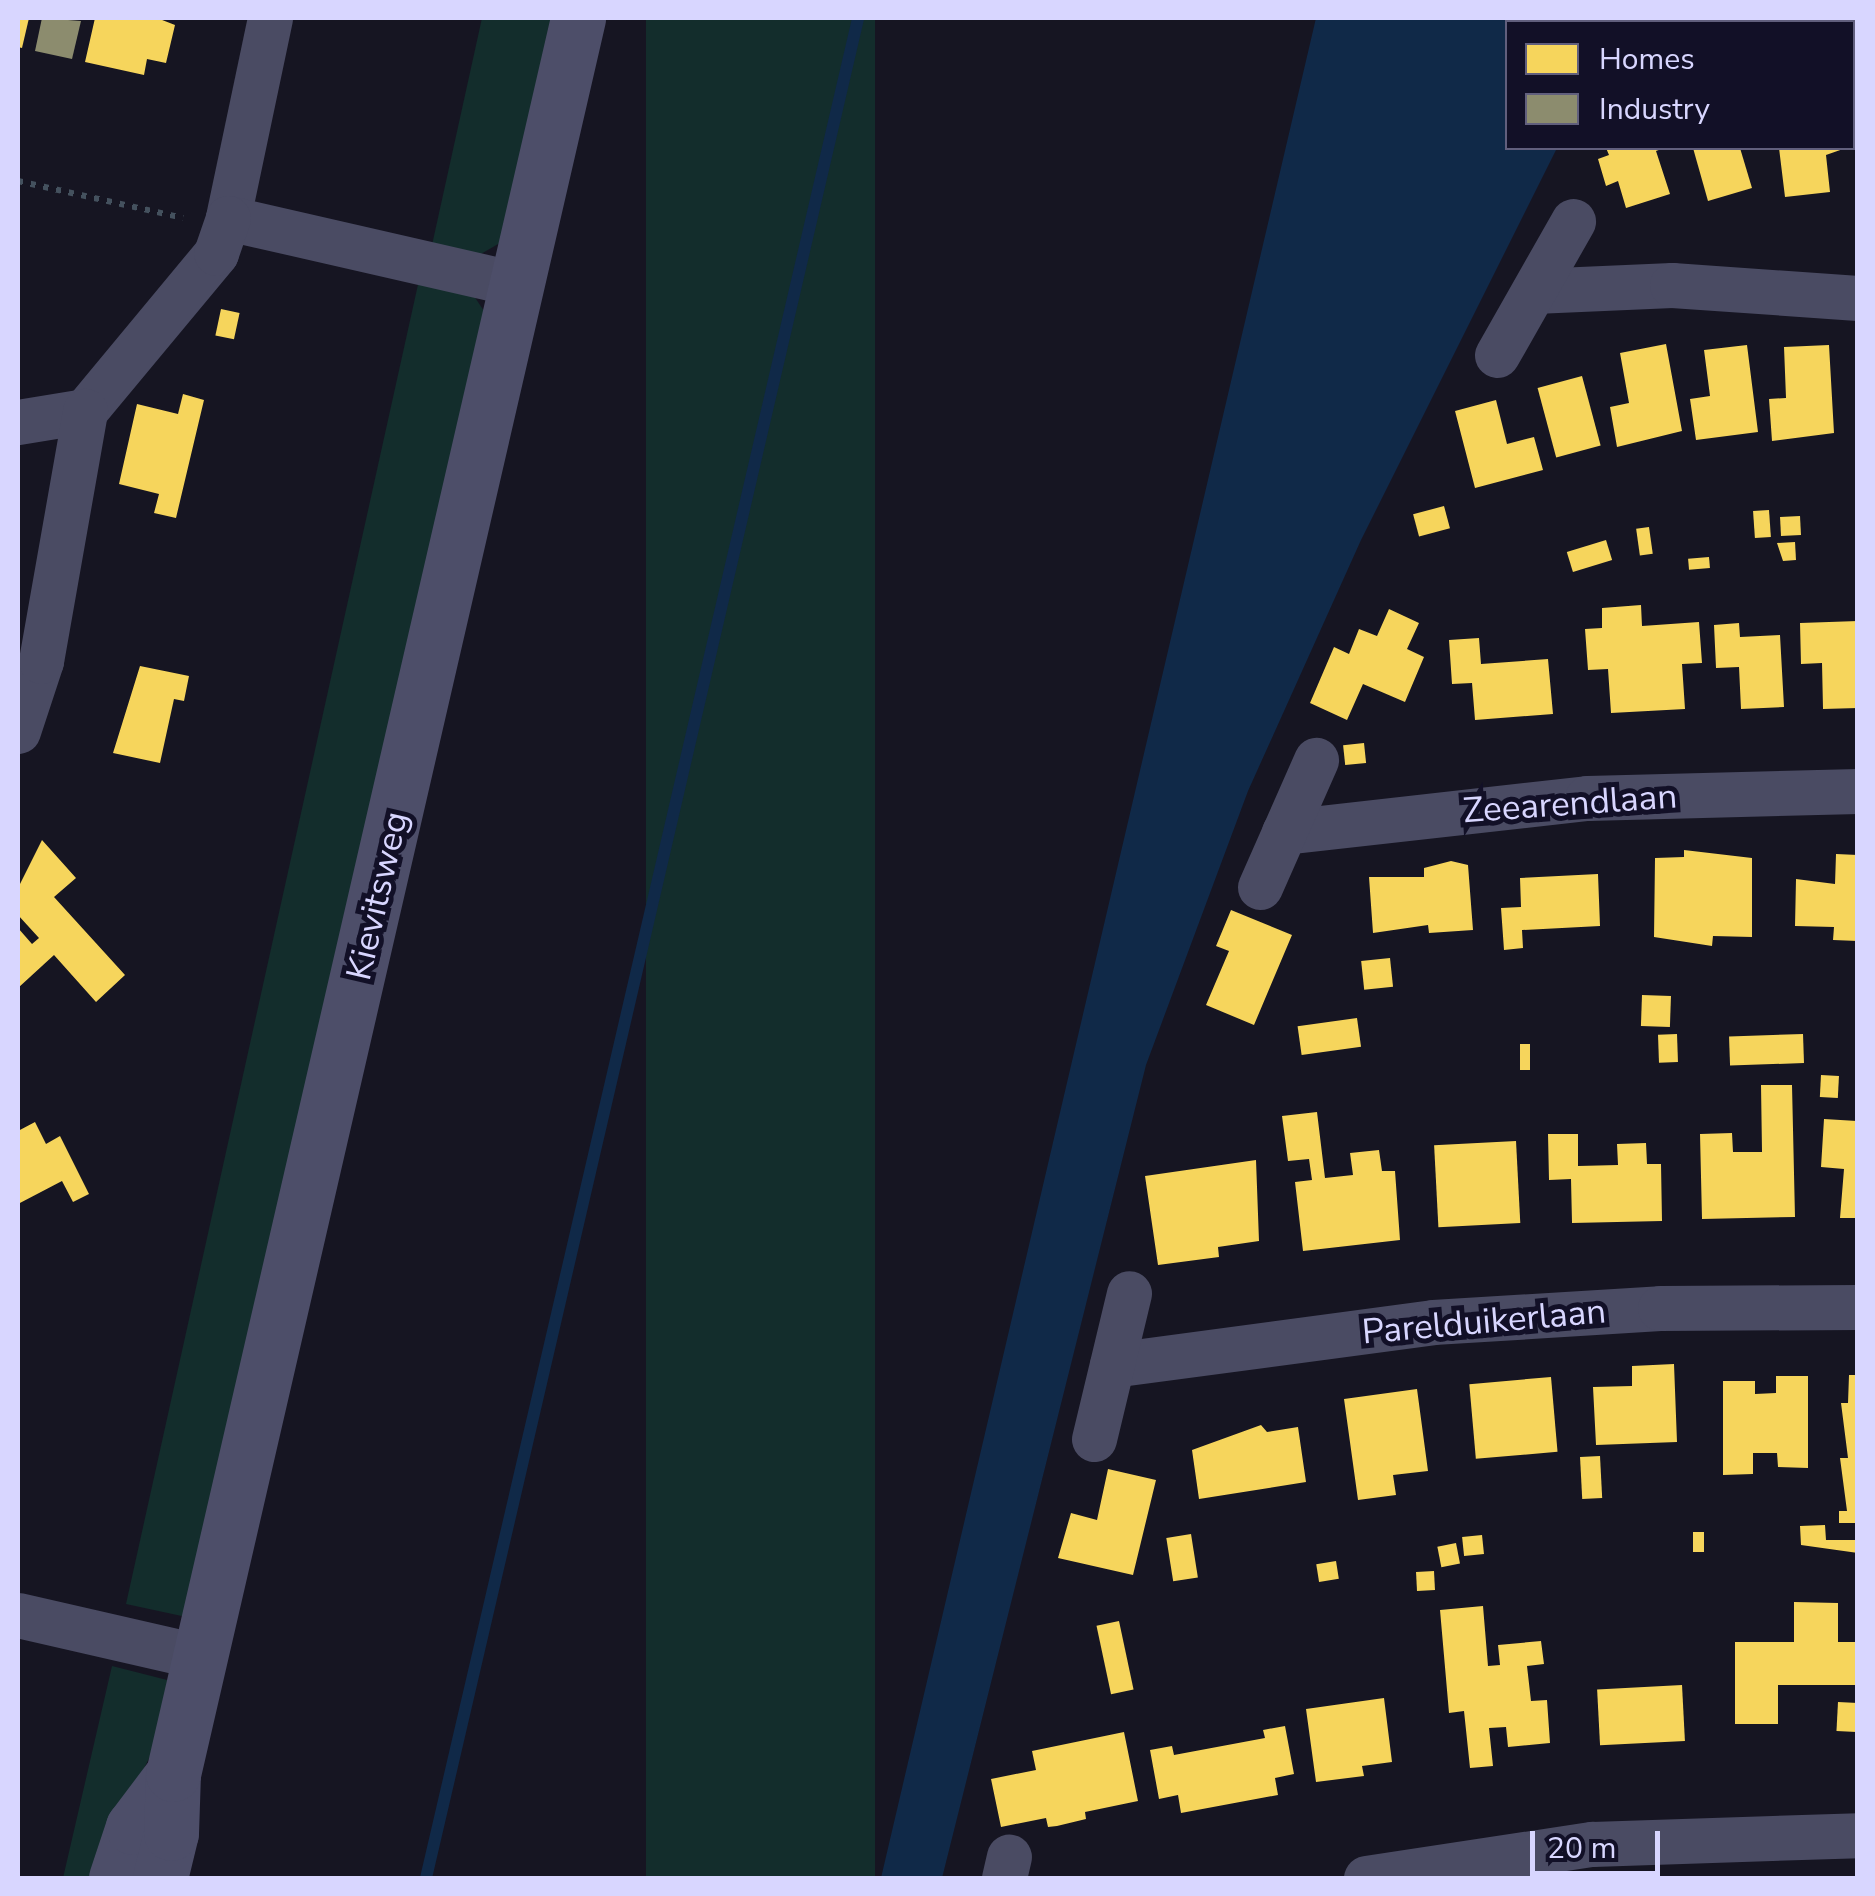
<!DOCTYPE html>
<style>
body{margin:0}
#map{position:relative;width:1875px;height:1896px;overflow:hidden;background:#161522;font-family:"Nunito Sans",sans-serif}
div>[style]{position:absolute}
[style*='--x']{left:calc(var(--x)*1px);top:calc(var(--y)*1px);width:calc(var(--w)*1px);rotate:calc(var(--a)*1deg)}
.green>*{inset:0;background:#132d2c;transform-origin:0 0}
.water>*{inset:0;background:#102948}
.homes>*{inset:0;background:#f6d55c;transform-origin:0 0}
.industry>*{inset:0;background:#8c8c6e}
.stream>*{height:12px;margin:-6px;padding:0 6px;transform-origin:6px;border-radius:6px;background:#102948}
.path>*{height:6px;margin-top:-3px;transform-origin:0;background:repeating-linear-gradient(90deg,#44515e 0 5px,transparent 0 13px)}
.street>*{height:45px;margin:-22.5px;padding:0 22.5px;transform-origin:22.5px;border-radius:22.5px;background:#4a4b63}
.secondary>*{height:55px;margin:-27.5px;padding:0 27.5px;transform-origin:27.5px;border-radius:27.5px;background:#4d4e69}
span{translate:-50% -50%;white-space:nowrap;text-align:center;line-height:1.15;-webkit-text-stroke:10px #121027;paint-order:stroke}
.street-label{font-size:35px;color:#d8d6ff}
.frame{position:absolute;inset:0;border:20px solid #d8d6ff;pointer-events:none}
.legend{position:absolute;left:1505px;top:20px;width:350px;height:130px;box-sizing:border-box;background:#121027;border:2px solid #615f7d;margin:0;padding:12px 18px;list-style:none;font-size:30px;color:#d8d6ff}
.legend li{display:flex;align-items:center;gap:20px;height:50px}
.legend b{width:50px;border:2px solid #615f7d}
.scale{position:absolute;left:1530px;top:1831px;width:130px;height:45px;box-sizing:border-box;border:5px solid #d8d6ff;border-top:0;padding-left:12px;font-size:30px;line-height:35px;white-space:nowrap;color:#d8d6ff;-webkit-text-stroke:8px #121027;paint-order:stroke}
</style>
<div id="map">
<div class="green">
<div style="clip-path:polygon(482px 18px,559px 18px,512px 236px,479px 255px,432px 245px)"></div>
<div style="left:646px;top:18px;width:229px;height:1908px"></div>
<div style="clip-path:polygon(419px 280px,470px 290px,492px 323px,191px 1618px,126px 1604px)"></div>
<div style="clip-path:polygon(112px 1666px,175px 1682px,164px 1728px,118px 1821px,102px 1878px,63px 1878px)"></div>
</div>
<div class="water">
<div style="clip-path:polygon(1316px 18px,1652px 18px,1508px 22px,1508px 148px,1557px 148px,1361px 540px,1248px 791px,1146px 1065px,942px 1878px,881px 1878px)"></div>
</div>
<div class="homes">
<div style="clip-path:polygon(18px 18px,29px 18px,22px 48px,18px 47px)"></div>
<div style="clip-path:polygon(95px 18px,157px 18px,175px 25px,166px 63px,147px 59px,144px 75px,85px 62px)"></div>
<div style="clip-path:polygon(1606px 148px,1664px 148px,1656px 151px,1670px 194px,1626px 208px,1618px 181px,1606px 186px,1598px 159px,1609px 155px)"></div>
<div style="clip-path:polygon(1693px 148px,1740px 148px,1752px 188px,1708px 201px)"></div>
<div style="clip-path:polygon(1779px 148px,1846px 148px,1826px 155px,1830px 192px,1785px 197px)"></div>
<div style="left:221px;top:309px;width:19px;height:27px;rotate:12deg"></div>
<div style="clip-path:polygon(1666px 344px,1682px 431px,1617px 447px,1610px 407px,1629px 403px,1620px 353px)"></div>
<div style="clip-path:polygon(1747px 345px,1758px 432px,1696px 440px,1690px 399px,1710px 396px,1704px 350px)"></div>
<div style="clip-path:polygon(1829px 345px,1834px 433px,1772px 441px,1769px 399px,1786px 398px,1784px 347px)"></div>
<div style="left:1582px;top:376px;width:72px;height:46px;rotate:75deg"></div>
<div style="clip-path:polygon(183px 394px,204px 400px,176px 518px,154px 513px,159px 494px,119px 484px,137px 404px,178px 414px)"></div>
<div style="clip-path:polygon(1496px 400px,1507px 444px,1534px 437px,1543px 470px,1475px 488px,1455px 411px)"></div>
<div style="left:1444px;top:506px;width:23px;height:32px;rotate:75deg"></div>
<div style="left:1769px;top:510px;width:27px;height:16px;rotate:86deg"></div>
<div style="left:1800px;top:516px;width:19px;height:20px;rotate:87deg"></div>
<div style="left:1649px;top:527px;width:27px;height:13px;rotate:82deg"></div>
<div style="left:1606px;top:540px;width:21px;height:41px;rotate:73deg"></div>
<div style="clip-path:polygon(1795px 542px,1796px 560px,1783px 561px,1777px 543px)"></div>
<div style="left:1709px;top:557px;width:11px;height:21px;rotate:85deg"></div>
<div style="clip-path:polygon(1641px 605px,1642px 626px,1699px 622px,1702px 663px,1682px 664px,1685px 709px,1611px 713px,1608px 669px,1588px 670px,1585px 629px,1602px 628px,1602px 608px)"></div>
<div style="clip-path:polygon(1389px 609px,1419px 623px,1407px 649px,1424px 657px,1405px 702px,1363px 684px,1347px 720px,1310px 703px,1334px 647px,1349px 654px,1359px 629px,1377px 636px)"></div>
<div style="clip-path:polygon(1858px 621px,1858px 708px,1823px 709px,1822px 663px,1801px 664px,1800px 623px)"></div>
<div style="clip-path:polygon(1739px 623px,1740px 637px,1780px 635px,1784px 707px,1741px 709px,1739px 667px,1716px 668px,1714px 625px)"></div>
<div style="clip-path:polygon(1479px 638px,1481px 664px,1548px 659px,1553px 714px,1475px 720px,1472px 683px,1452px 684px,1449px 640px)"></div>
<div style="clip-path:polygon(140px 666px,189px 676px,184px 701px,174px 699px,160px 763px,113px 753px)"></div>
<div style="left:1364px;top:743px;width:20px;height:21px;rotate:84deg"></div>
<div style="clip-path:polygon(42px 840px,76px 878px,54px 897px,125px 975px,96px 1002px,54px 955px,18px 988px,18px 928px,32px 944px,39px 938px,18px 915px,18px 888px)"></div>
<div style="clip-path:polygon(1684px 850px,1752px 858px,1752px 937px,1713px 936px,1712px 946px,1654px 937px,1655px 858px,1684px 857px)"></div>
<div style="clip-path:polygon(1836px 854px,1858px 855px,1858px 941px,1833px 940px,1834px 927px,1795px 926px,1796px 879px,1835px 884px)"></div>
<div style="clip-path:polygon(1451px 861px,1468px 865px,1473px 930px,1429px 933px,1428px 925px,1373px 933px,1369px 877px,1424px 877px,1424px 868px)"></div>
<div style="clip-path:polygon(1598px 874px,1600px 926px,1522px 930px,1523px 948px,1504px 950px,1501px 908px,1521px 907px,1520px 878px)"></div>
<div style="clip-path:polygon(1231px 910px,1292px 935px,1254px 1025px,1206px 1005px,1229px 951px,1216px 946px)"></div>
<div style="left:1390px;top:958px;width:29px;height:29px;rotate:84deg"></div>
<div style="left:1642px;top:995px;width:29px;height:31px;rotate:2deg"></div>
<div style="left:1357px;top:1018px;width:29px;height:60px;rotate:82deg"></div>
<div style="left:1677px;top:1034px;width:28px;height:19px;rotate:88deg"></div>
<div style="left:1803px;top:1034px;width:29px;height:74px;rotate:88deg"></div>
<div style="left:1520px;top:1044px;width:10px;height:26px"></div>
<div style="left:1821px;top:1075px;width:18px;height:22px;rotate:3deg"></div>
<div style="clip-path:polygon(1761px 1085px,1792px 1085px,1795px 1217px,1702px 1219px,1700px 1134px,1732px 1133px,1733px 1152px,1762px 1152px)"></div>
<div style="clip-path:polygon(1317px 1112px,1325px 1178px,1353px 1175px,1350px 1153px,1379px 1150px,1382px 1171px,1395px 1171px,1400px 1240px,1303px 1251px,1295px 1182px,1312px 1180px,1309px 1159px,1288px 1161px,1282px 1116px)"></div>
<div style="clip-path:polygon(1824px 1119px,1857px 1121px,1858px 1218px,1840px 1218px,1844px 1169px,1821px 1167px)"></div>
<div style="clip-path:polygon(35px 1122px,46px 1144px,60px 1136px,89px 1194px,73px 1202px,62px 1181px,18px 1204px,18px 1131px)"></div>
<div style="clip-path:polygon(1548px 1134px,1578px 1134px,1578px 1166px,1618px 1165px,1617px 1144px,1646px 1143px,1647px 1164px,1661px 1164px,1662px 1221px,1572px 1223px,1571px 1179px,1549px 1180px)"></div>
<div style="left:1516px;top:1141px;width:82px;height:82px;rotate:87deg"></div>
<div style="clip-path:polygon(1256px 1160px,1259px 1241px,1218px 1247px,1219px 1257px,1158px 1265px,1145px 1176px)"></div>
<div style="clip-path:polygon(1674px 1364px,1677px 1442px,1596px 1445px,1593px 1387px,1632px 1386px,1632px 1366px)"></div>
<div style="clip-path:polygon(1849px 1375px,1858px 1375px,1858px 1523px,1839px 1523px,1839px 1511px,1847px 1511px,1840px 1458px,1848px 1458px,1841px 1403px,1848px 1403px)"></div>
<div style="clip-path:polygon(1776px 1376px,1808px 1376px,1808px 1468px,1778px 1467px,1777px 1453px,1753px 1453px,1753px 1474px,1723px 1475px,1723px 1381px,1755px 1381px,1755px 1394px,1776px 1393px)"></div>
<div style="left:1551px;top:1377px;width:75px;height:82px;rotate:85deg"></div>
<div style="clip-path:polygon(1417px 1389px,1428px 1471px,1393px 1475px,1396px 1495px,1358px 1500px,1344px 1399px)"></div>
<div style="clip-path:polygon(1261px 1425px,1267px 1432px,1298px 1427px,1306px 1482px,1199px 1499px,1192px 1450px)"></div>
<div style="left:1600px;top:1456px;width:42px;height:20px;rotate:87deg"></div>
<div style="clip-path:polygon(1108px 1469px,1156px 1480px,1133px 1575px,1058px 1558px,1071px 1513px,1097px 1520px)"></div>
<div style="clip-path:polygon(1825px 1525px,1826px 1540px,1858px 1540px,1858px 1553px,1801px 1545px,1800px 1526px)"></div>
<div style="left:1704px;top:1532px;width:20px;height:11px;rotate:90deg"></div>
<div style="left:1191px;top:1534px;width:44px;height:25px;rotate:81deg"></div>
<div style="left:1482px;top:1535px;width:19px;height:20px;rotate:84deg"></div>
<div style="left:1456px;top:1543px;width:21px;height:19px;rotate:79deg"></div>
<div style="left:1336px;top:1561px;width:18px;height:20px;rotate:81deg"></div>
<div style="left:1434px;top:1571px;width:19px;height:18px;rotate:87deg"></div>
<div style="clip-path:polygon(1794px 1602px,1838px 1603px,1838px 1642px,1857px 1642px,1857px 1685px,1778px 1685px,1778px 1724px,1735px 1724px,1735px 1642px,1794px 1642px)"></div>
<div style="clip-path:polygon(1483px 1606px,1488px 1666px,1500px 1665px,1498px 1645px,1541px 1641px,1544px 1664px,1527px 1666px,1531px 1701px,1547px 1700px,1550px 1743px,1508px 1747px,1506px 1727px,1489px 1728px,1493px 1766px,1470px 1768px,1464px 1711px,1449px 1713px,1440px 1610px)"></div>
<div style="left:1119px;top:1621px;width:70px;height:23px;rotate:78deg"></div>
<div style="left:1682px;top:1685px;width:56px;height:85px;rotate:87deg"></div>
<div style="clip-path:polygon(1384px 1698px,1392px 1762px,1362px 1766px,1364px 1776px,1316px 1782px,1306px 1709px)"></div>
<div style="left:1838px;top:1702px;width:20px;height:29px;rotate:3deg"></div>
<div style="clip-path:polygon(1285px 1726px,1294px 1774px,1275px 1778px,1278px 1795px,1181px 1813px,1178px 1795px,1159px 1799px,1150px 1750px,1172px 1746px,1174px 1755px,1265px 1738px,1263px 1730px)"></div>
<div style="clip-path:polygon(1124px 1732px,1138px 1801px,1085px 1812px,1086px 1819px,1057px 1826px,1048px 1827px,1046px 1818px,1001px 1827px,991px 1779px,1036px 1770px,1032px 1751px)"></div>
</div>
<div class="industry">
<div style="clip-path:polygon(42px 18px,81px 21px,72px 59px,35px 51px)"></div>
</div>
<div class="stream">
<div style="--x:426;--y:1878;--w:1910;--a:-76.92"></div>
</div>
<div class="path">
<div style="--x:18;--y:181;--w:169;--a:12.6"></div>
</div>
<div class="street">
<div style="--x:270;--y:18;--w:204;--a:101.9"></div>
<div style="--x:228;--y:218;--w:300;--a:12.9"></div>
<div style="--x:1534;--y:291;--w:138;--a:-2.5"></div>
<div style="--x:1672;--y:285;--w:186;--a:4"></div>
<div style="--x:1497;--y:355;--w:154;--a:-60.4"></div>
<div style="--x:18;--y:422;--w:68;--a:-9.3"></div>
<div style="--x:85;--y:411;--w:205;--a:-50.3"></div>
<div style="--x:216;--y:253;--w:37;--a:-71"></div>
<div style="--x:18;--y:731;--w:74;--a:-71.8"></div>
<div style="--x:41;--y:661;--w:254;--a:-80"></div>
<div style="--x:1284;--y:832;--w:305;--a:-6.4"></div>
<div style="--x:1587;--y:798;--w:271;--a:-1.5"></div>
<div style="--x:1260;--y:887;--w:139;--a:-66.2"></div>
<div style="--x:1112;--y:1365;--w:324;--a:-7.6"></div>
<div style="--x:1433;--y:1322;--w:227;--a:-3.5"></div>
<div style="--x:1660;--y:1308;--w:198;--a:-0.3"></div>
<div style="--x:1094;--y:1439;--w:150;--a:-76.5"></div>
<div style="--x:18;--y:1615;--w:188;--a:12.9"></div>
<div style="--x:1004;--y:1878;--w:22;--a:-77"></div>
<div style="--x:1366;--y:1878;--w:229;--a:-8.6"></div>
<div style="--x:1592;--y:1844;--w:266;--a:-1.9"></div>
</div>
<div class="secondary">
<div style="--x:116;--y:1878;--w:54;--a:-71.6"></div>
<div style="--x:133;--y:1827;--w:66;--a:-53"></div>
<div style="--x:160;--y:1878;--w:46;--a:-76.3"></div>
<div style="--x:171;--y:1833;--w:59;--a:-88.1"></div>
<div style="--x:173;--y:1774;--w:1802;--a:-77.01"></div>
</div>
<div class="street-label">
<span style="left:1570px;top:804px;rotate:-4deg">Zeearendlaan</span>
<span style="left:378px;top:896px;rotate:-77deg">Kievitsweg</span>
<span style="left:1484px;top:1322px;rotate:-5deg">Parelduikerlaan</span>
</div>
<div class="frame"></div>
<ul class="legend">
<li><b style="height:28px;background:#f6d55c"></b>Homes</li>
<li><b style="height:28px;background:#8c8c6e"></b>Industry</li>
</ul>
<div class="scale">20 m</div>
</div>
